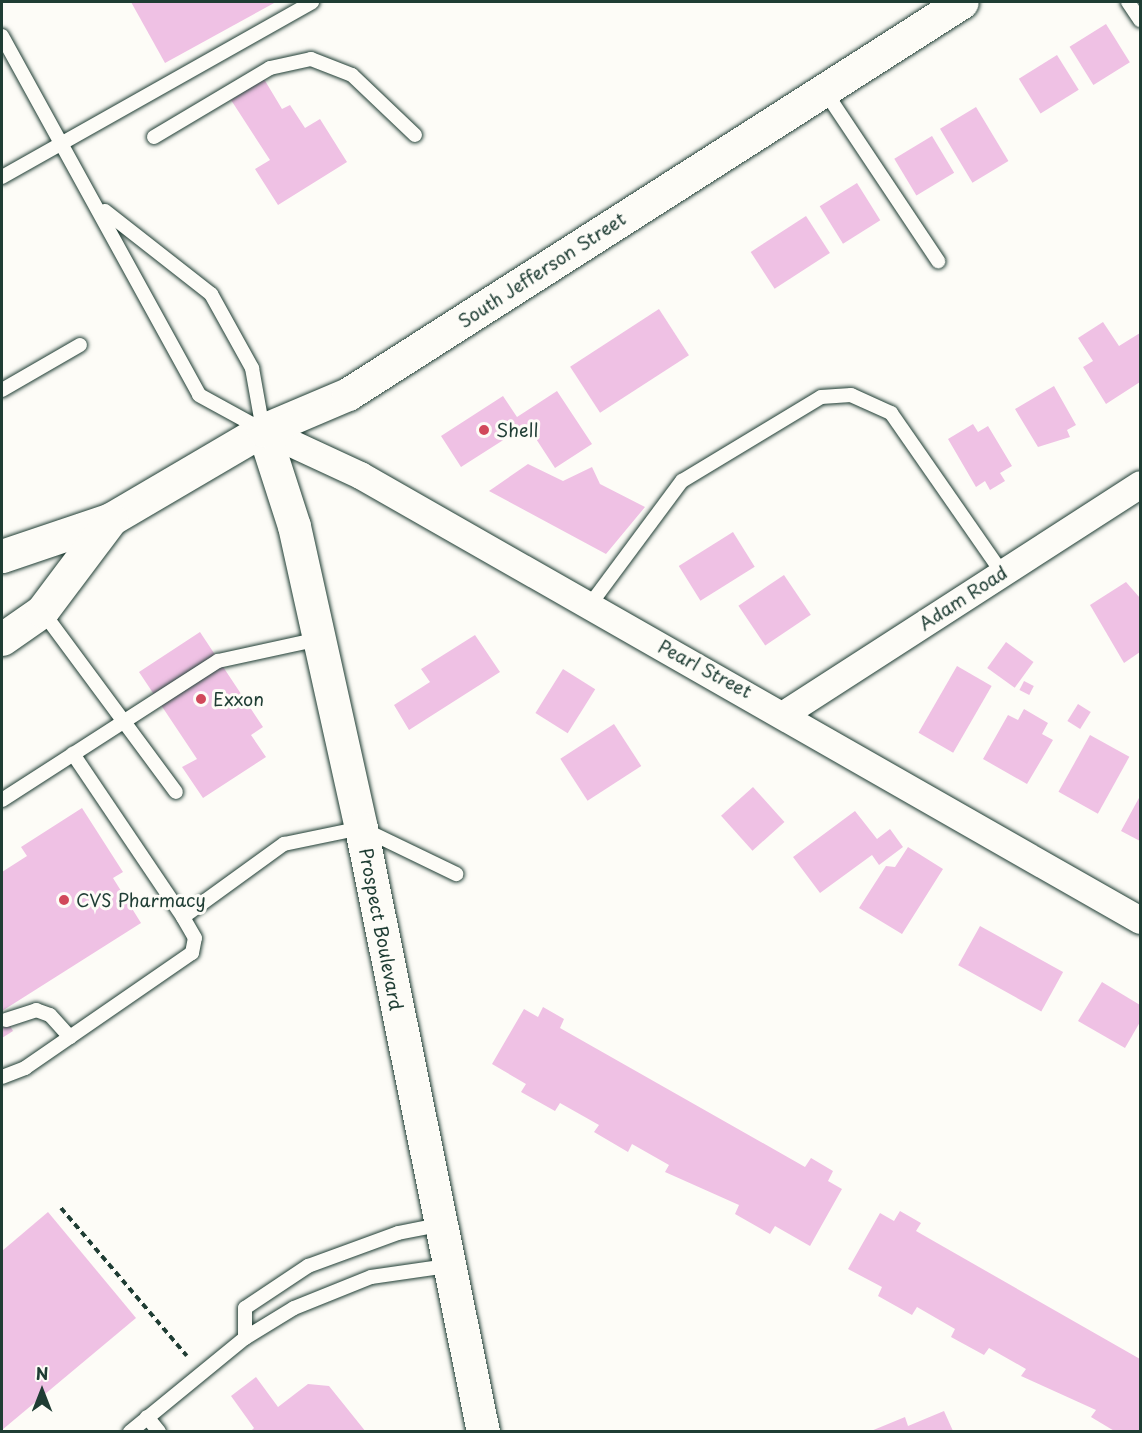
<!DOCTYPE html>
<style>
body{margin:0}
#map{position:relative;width:1142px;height:1433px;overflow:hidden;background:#fdfcf7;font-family:"Playpen Sans",sans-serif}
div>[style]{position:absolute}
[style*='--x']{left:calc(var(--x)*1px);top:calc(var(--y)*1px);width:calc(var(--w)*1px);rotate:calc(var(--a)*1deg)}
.building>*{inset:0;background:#efc1e4;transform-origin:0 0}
.path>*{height:4px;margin-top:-2px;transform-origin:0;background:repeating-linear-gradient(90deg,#1f3d34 0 6px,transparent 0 10.5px)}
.roads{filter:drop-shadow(0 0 2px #1f3d34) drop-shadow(0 0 2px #1f3d34)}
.lane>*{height:14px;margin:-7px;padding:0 7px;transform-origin:7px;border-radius:7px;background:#fdfcf7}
.street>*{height:27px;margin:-13.5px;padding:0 13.5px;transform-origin:13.5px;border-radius:13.5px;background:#fdfcf7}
.secondary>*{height:33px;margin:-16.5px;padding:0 16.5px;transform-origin:16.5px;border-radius:16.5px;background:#fdfcf7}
.primary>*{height:33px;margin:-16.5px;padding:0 16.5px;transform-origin:16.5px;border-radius:16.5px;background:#fdfcf7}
.dots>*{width:16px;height:16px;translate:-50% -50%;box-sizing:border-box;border:3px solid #fdfcf7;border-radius:50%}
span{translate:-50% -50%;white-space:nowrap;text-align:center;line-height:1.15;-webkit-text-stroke:6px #fdfcf7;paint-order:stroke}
.street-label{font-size:18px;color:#1f3d34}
.poi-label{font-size:18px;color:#1f3d34}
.left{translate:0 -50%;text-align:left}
.frame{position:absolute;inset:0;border:3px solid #1f3d34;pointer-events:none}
.north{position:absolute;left:12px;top:1361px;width:60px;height:60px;-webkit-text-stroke:4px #fdfcf7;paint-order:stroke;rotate:0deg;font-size:16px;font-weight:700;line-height:24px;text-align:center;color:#1f3d34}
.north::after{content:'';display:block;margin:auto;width:21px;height:27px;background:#1f3d34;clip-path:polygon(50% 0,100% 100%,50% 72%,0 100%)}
</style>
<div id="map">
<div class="building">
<div style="clip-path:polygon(131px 2px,276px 2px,165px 63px)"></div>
<div style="left:1106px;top:24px;width:45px;height:43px;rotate:58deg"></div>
<div style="left:1057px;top:55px;width:41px;height:45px;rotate:58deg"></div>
<div style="clip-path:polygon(264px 79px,282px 109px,290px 105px,305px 128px,320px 119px,347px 162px,278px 205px,255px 169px,270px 160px,231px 100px)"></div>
<div style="left:976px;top:107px;width:63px;height:42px;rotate:59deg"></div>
<div style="left:932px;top:136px;width:43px;height:44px;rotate:59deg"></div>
<div style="left:857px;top:183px;width:44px;height:44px;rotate:58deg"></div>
<div style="left:806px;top:216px;width:44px;height:66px;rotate:57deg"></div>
<div style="left:659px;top:309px;width:55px;height:106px;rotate:57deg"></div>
<div style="clip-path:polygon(1103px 322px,1119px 346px,1140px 333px,1140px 382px,1106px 404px,1083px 367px,1093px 361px,1078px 338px)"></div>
<div style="clip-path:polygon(1054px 386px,1076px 425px,1067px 430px,1070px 437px,1038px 447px,1015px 409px)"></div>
<div style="clip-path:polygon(557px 391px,592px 444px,555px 468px,527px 425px,461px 467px,441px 436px,503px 396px,517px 417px)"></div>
<div style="clip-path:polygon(973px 424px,978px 432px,988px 426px,1012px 466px,1000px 473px,1005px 481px,990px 490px,985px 481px,976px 487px,948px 439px)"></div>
<div style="clip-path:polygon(528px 464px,563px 481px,592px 467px,600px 484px,645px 507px,606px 554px,489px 491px)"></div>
<div style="left:733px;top:532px;width:41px;height:64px;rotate:58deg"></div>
<div style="left:784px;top:575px;width:48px;height:55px;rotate:56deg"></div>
<div style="clip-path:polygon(1126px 582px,1140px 598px,1140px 652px,1124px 663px,1090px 605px)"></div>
<div style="clip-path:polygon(200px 632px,263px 727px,251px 735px,266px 757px,203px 798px,182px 767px,197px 759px,139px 672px)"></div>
<div style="clip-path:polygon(475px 635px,500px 672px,409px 730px,394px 705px,430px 682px,421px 669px)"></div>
<div style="left:1006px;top:642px;width:34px;height:32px;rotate:36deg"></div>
<div style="left:957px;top:666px;width:40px;height:77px;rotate:30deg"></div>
<div style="left:563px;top:669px;width:38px;height:52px;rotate:32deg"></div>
<div style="left:1024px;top:681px;width:11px;height:10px;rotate:27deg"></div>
<div style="left:1078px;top:704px;width:15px;height:20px;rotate:32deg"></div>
<div style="clip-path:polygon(1024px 709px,1048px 723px,1042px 734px,1053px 740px,1027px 784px,983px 759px,1008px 715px,1018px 720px)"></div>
<div style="left:614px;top:724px;width:50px;height:64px;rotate:57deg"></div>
<div style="left:1090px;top:735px;width:45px;height:65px;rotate:29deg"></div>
<div style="left:753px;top:787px;width:47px;height:43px;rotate:48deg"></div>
<div style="clip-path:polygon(1140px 796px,1140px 841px,1121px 831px)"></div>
<div style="clip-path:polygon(82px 808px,123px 872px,113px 878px,141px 923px,2px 1011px,2px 872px,27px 856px,21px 847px)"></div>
<div style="clip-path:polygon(855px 811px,877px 839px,890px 829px,903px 847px,879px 865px,872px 855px,820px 893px,793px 857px)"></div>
<div style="clip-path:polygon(908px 847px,943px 869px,902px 934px,859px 908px,886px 866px,895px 867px)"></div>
<div style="left:980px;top:926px;width:95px;height:45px;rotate:29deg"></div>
<div style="clip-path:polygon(1102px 982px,1140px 1005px,1140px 1022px,1125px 1048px,1078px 1021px)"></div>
<div style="clip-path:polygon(543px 1007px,564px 1019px,560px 1028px,805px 1167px,811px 1158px,833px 1171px,828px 1181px,842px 1189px,810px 1246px,775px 1226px,770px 1234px,735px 1214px,739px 1205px,665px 1172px,669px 1165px,632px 1144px,628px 1152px,594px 1132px,599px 1125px,560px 1103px,555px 1111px,521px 1092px,526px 1084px,492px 1064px,524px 1009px,538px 1017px)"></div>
<div style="clip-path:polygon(2px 1012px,13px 1031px,2px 1038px)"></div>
<div style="clip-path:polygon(900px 1211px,921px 1223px,916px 1231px,1140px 1359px,1140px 1432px,1116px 1432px,1091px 1417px,1096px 1410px,1021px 1376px,1026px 1369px,989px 1348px,984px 1355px,951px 1337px,955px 1329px,917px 1307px,912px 1315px,878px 1296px,882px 1287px,848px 1269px,880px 1213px,894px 1221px)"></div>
<div style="clip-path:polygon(48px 1212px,136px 1318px,2px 1430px,2px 1251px)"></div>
<div style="clip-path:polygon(256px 1377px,278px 1407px,308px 1384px,329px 1386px,366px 1432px,250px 1432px,254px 1428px,231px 1396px)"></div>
<div style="clip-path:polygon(944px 1411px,953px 1431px,871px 1431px,905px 1417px,908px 1426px)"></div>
</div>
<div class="path">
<div style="--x:61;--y:1208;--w:194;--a:49.6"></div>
</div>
<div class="roads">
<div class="lane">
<div style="--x:1128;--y:2;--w:22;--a:56"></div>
<div style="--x:2;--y:36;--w:409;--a:61.2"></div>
<div style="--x:199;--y:395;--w:71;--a:28.7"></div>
<div style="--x:824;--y:90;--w:206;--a:56.3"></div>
<div style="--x:154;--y:137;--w:135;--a:-30.7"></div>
<div style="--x:270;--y:68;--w:42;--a:-12.4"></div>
<div style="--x:311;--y:59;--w:44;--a:21.3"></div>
<div style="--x:352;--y:75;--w:87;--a:43.6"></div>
<div style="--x:2;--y:177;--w:356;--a:-29.4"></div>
<div style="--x:105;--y:211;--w:135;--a:38.1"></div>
<div style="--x:211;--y:294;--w:85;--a:61"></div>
<div style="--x:252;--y:368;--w:63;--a:79.9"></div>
<div style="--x:2;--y:390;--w:90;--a:-30"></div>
<div style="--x:589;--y:606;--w:156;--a:-53.4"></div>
<div style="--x:682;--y:481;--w:162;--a:-31.1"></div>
<div style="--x:821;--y:397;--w:30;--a:-4"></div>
<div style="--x:851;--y:395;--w:44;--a:24.2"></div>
<div style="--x:891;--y:413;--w:195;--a:55.2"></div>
<div style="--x:42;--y:611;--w:225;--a:53.5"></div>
<div style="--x:2;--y:800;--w:257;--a:-32.8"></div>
<div style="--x:218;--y:661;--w:103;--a:-12.3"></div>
<div style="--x:183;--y:917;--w:125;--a:-35.9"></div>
<div style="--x:284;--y:844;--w:79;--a:-11.7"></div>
<div style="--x:361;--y:828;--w:106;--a:25.8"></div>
<div style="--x:6;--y:1020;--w:32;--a:-18"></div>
<div style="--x:36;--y:1010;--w:15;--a:20"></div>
<div style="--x:50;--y:1015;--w:30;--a:48"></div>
<div style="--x:2;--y:1077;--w:25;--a:-21"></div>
<div style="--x:25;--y:1068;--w:203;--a:-34.6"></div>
<div style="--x:192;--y:953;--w:15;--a:-79"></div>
<div style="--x:195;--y:938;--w:24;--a:-120"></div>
<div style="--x:183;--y:917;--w:197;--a:-124"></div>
<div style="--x:245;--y:1338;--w:30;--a:-90"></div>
<div style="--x:245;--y:1308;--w:76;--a:-33.7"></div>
<div style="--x:308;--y:1266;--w:96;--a:-20.1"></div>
<div style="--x:398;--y:1233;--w:42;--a:-11"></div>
<div style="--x:147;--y:1417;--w:19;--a:51"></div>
<div style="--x:130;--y:1432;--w:149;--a:-39.3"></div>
<div style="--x:245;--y:1338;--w:57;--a:-31.5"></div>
<div style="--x:294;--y:1308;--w:83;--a:-21.9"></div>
<div style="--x:371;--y:1277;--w:77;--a:-8.2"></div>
</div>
<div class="street">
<div style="--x:263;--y:430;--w:107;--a:24.9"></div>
<div style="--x:360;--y:475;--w:898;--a:29.71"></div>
<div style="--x:785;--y:713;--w:422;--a:-32.8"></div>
</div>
<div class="secondary">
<div style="--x:263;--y:430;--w:101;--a:72.1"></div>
<div style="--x:294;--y:526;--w:309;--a:77.5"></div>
<div style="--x:361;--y:828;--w:616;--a:78.58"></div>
</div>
<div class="primary">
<div style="--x:2;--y:556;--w:115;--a:-18.7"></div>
<div style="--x:111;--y:519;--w:176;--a:-30.4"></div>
<div style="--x:263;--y:430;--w:92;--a:-23"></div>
<div style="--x:348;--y:394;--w:728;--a:-32.56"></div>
<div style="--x:2;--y:639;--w:49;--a:-35"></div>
<div style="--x:42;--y:611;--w:115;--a:-53.1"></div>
</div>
</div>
<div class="dots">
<div style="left:484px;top:430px;background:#d1495b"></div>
<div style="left:201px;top:699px;background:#d1495b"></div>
<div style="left:64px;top:900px;background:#d1495b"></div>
</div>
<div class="street-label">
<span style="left:542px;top:270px;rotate:-33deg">South Jefferson Street</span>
<span style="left:963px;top:598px;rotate:-33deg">Adam Road</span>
<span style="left:705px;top:669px;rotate:28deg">Pearl Street</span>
<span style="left:381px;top:929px;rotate:79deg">Prospect Boulevard</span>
</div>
<div class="poi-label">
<span class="left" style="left:496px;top:430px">Shell</span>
<span class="left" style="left:213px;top:699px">Exxon</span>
<span class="left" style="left:76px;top:900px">CVS Pharmacy</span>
</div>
<div class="frame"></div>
<div class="north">N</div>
</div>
